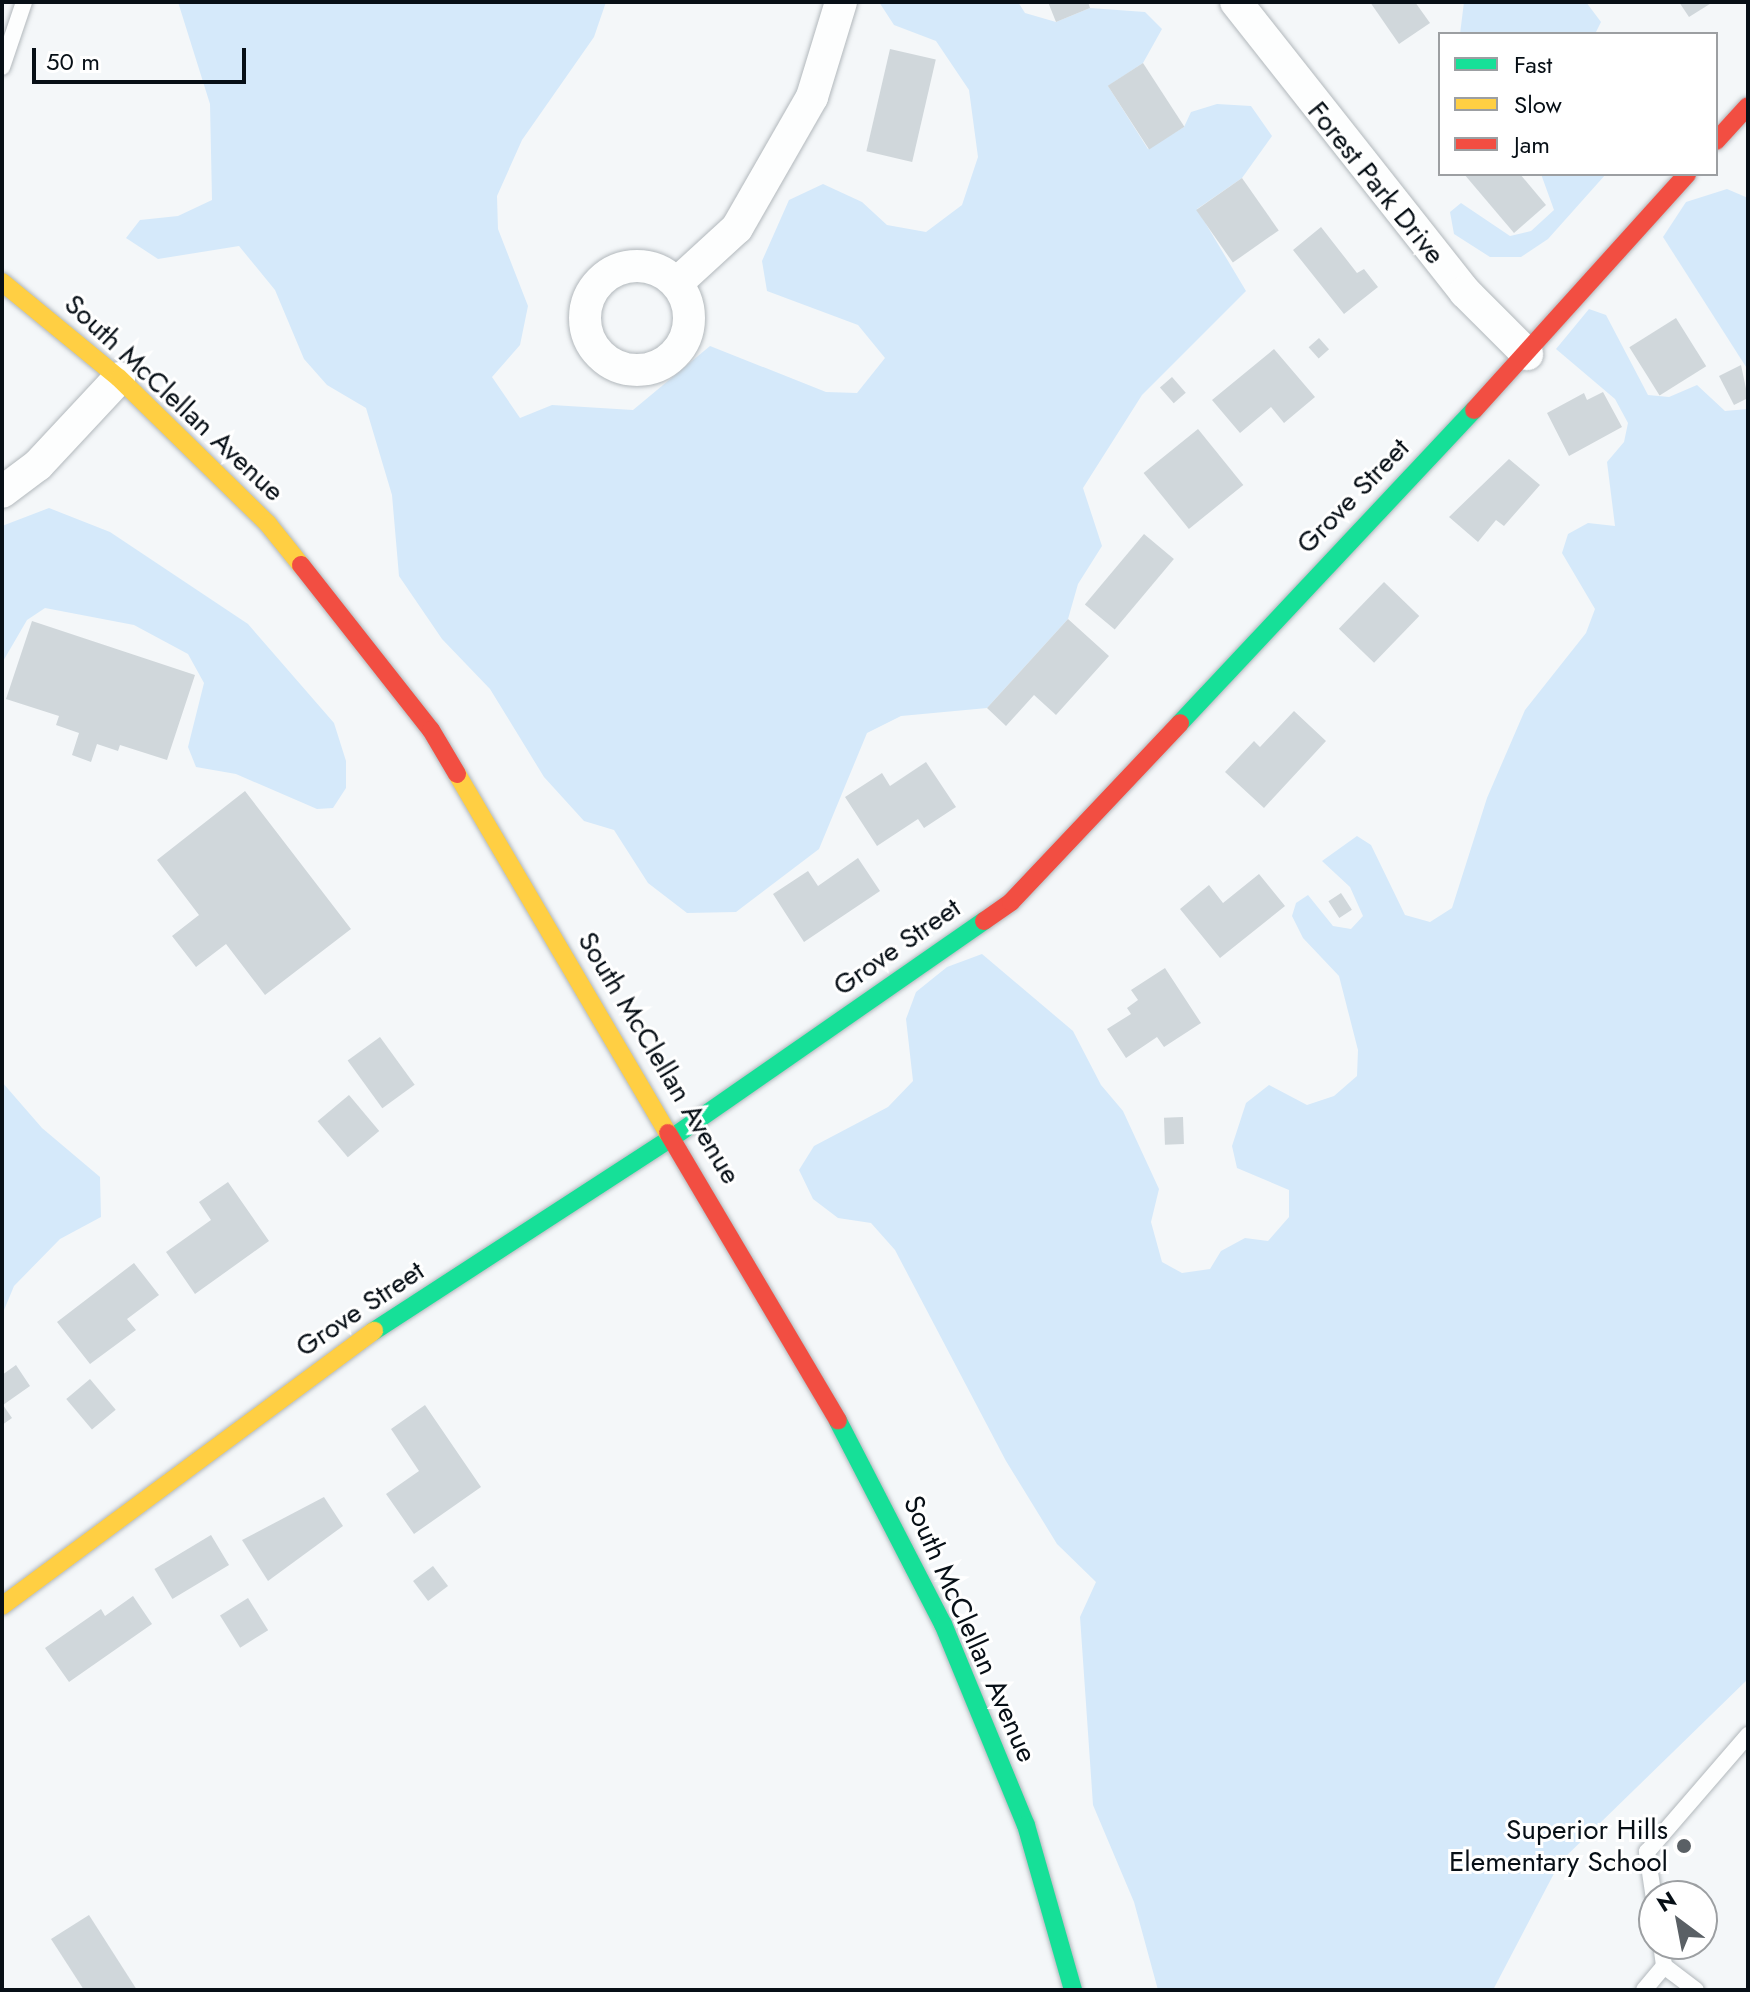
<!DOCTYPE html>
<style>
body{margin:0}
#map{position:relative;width:1750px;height:1992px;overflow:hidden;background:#f4f7f9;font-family:Jost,sans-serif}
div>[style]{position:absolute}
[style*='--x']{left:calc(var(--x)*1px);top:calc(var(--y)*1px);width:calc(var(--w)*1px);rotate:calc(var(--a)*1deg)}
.green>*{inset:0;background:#d5e9fa}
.building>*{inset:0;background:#d0d7db;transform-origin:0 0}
.roads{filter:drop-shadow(0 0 2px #b2b8bc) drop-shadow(0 0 2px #b2b8bc)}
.lane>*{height:16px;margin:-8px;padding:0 8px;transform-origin:8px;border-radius:8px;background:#fdfefe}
.street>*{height:32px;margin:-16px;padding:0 16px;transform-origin:16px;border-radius:16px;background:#fdfefe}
.street>.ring{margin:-16px;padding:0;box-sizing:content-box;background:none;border:32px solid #fdfefe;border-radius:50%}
.fast>*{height:18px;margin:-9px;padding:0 9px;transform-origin:9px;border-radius:9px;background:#16e098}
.slow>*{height:18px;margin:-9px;padding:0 9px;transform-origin:9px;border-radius:9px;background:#ffcf43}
.jam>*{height:18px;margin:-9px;padding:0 9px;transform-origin:9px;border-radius:9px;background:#f24e42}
.dots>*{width:22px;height:22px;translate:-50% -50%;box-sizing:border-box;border:4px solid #fff;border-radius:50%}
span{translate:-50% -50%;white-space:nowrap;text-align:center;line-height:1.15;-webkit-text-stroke:6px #fff;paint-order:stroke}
.street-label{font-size:28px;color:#070f16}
.poi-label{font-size:28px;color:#070f16}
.right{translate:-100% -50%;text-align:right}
.frame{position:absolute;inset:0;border:4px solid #070f16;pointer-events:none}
.legend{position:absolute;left:1438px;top:32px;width:280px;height:144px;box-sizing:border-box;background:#fff;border:2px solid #9c9fa2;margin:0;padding:10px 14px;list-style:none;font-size:24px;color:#070f16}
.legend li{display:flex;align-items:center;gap:16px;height:40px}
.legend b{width:40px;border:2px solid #9c9fa2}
.north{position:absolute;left:1638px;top:1880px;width:80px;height:80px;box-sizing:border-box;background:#fff;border:2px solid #9c9fa2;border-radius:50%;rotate:328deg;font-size:22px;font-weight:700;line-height:32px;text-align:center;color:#070f16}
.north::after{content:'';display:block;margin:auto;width:28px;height:36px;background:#5a6065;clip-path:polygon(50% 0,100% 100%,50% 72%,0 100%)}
.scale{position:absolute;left:32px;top:48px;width:214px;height:36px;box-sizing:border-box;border:4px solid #070f16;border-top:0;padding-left:10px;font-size:24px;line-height:28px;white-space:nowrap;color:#070f16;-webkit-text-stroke:6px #fff;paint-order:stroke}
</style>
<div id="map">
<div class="green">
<div style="clip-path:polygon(178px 2px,606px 2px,594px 37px,522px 140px,497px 196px,498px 229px,528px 306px,520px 345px,492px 377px,520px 418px,552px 405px,633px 410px,710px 346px,826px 392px,857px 393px,885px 358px,858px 325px,767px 291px,762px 261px,789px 200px,823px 184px,862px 202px,887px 225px,926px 232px,962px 205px,978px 157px,969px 90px,936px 41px,894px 25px,879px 2px,1018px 2px,1025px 13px,1056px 22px,1090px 8px,1145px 12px,1162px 29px,1143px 63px,1108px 86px,1148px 149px,1184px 127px,1191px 112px,1217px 104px,1251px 106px,1272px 136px,1242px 178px,1197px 209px,1246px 291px,1142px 395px,1083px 488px,1102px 546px,1078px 584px,1068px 619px,987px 708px,901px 716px,867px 733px,819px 849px,736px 912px,687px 913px,648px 883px,614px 830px,584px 821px,544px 777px,490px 689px,442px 639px,399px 576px,392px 495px,366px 408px,327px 385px,304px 359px,275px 290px,239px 246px,158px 259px,126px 238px,140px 220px,178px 216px,212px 200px,210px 104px)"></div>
<div style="clip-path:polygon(1464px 2px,1586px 2px,1601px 22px,1595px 34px,1460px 34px)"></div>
<div style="clip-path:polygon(1541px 174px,1606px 174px,1548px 239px,1521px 257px,1490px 257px,1454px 234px,1450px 212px,1461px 203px,1510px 236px,1531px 231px,1554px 210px)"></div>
<div style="clip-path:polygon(1727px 189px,1748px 198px,1748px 370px,1663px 237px,1686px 202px)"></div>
<div style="clip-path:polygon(1589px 309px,1606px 315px,1648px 395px,1669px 397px,1697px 385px,1725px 411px,1748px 409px,1748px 1679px,1560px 1862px,1493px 1990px,1158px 1990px,1134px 1902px,1093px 1805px,1080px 1617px,1096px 1582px,1057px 1544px,1006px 1461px,895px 1250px,871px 1223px,838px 1218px,813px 1199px,799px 1170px,814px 1146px,888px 1107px,913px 1081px,906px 1019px,916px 992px,947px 967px,982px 954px,1073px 1031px,1101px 1085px,1123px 1111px,1159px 1189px,1151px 1222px,1162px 1262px,1182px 1273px,1210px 1269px,1221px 1251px,1245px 1238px,1268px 1241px,1289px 1217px,1289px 1190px,1237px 1168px,1232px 1146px,1246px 1103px,1269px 1085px,1307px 1105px,1334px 1096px,1357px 1076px,1358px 1050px,1339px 976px,1303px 938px,1292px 916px,1296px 903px,1308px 895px,1333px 926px,1351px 929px,1363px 916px,1350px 887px,1322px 861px,1357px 836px,1371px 845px,1405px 915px,1430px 922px,1452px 908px,1487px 798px,1525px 710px,1586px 633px,1595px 609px,1562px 553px,1568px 534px,1588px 523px,1615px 526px,1607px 462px,1624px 442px,1628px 423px,1615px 399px,1556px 349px)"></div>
<div style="clip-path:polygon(49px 508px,110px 532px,248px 624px,334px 723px,346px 761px,346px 788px,333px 808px,317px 809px,236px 774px,196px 767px,188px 747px,204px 683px,188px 654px,134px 625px,45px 608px,27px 620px,2px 663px,2px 526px)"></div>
<div style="clip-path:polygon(2px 1082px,42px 1128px,100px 1177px,101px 1217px,60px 1239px,14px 1286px,2px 1315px)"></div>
</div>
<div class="building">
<div style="clip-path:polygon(1048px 2px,1088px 2px,1090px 8px,1056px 22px)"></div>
<div style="clip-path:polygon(1370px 2px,1415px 2px,1430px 23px,1399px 44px)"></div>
<div style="clip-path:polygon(1679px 2px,1713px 2px,1689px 17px)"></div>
<div style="left:890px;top:49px;width:47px;height:105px;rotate:13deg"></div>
<div style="left:1143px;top:63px;width:76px;height:42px;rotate:57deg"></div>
<div style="clip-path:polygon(1464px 174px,1520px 174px,1546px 205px,1514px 233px)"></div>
<div style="left:1242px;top:178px;width:64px;height:56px;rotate:55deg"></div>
<div style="clip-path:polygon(1321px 227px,1357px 273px,1364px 269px,1378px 287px,1344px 314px,1293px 250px)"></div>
<div style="left:1676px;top:318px;width:57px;height:55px;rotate:58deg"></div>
<div style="left:1319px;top:338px;width:15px;height:14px;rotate:48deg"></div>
<div style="clip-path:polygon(1274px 349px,1315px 397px,1284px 423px,1271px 407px,1240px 433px,1212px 400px)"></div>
<div style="clip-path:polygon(1741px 365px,1748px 398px,1734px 405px,1719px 376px)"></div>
<div style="left:1172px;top:377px;width:21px;height:16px;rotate:49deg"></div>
<div style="clip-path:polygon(1603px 392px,1622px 427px,1569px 456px,1547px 413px,1584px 393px,1587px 400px)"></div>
<div style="left:1198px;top:429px;width:72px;height:70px;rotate:51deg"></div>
<div style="clip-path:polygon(1509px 459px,1540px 485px,1504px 526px,1496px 520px,1478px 542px,1449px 517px)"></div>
<div style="left:1144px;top:534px;width:39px;height:92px;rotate:40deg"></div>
<div style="left:1384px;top:582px;width:49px;height:65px;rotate:44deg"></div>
<div style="clip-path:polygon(1068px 619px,1109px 656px,1056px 715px,1034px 695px,1006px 726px,987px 708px)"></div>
<div style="clip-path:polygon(32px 621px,195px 675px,167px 760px,120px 745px,118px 751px,97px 744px,91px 762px,72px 755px,79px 733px,56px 725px,59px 716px,6px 699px)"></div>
<div style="clip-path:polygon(1294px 711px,1326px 741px,1264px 808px,1225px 772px,1254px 741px,1260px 747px)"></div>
<div style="clip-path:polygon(926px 762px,956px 807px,924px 828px,918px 819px,877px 846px,845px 797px,882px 773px,890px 786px)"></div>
<div style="clip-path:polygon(245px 791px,351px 929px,265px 995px,226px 944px,196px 967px,172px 936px,199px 915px,157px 860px)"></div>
<div style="clip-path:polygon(858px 858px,880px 891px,804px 942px,773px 894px,808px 871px,818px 886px)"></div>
<div style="clip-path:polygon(1259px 874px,1285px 906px,1220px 958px,1180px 909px,1209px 885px,1223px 903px)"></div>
<div style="left:1341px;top:893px;width:20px;height:15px;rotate:57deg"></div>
<div style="clip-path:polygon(1165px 968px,1201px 1023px,1164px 1047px,1157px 1037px,1126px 1058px,1107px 1029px,1131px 1014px,1127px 1008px,1138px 1000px,1131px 990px)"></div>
<div style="left:380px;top:1037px;width:59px;height:40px;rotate:54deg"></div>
<div style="left:349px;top:1095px;width:47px;height:41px;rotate:50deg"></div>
<div style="left:1183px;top:1117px;width:27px;height:19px;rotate:88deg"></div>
<div style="clip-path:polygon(228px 1182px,269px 1241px,195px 1294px,166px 1252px,211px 1220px,199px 1202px)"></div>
<div style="clip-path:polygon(134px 1263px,159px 1295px,127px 1319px,136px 1330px,90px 1364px,57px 1322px)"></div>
<div style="clip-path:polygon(16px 1365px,30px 1386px,3px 1405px,12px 1418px,2px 1425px,2px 1375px)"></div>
<div style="left:90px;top:1379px;width:40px;height:31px;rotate:50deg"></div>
<div style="clip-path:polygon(425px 1405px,481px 1487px,414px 1534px,386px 1494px,419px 1471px,391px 1429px)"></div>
<div style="clip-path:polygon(324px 1497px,343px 1526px,268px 1581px,242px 1540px)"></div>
<div style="left:211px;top:1535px;width:35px;height:66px;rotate:59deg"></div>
<div style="left:433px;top:1566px;width:25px;height:25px;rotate:53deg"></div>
<div style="clip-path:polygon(133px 1596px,152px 1624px,69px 1682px,45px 1648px,101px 1609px,105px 1616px)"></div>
<div style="left:248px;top:1598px;width:38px;height:33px;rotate:58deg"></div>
<div style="clip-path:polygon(89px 1915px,137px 1990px,84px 1990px,51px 1939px)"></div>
</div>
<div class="roads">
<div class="lane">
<div style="--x:2;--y:67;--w:69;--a:-71.3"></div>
<div style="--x:1654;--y:1899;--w:48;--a:-98.5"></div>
<div style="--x:1647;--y:1852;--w:155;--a:-49.2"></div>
<div style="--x:1661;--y:1944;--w:22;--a:82"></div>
<div style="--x:1644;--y:1990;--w:31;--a:-50"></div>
<div style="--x:1664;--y:1966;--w:40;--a:37"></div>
</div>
<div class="street">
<div style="--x:1236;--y:2;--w:370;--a:51.7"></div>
<div style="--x:1465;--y:292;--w:88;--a:45"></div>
<div class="ring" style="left:585px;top:266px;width:72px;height:72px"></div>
<div style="--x:677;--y:283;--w:81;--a:-42.5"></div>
<div style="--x:737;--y:228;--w:151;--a:-60.2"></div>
<div style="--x:812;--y:97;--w:99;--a:-73"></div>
<div style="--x:2;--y:492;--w:45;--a:-36.9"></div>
<div style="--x:38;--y:465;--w:119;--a:-47"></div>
</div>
<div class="fast">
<div style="--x:1180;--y:723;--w:429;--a:-46.8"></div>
<div style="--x:374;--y:1331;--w:356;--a:-33"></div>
<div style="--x:673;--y:1137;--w:379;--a:-34.8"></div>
<div style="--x:838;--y:1421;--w:229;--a:62.7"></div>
<div style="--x:943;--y:1624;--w:217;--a:67.6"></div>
<div style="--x:1026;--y:1825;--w:172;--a:74.1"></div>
</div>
<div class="slow">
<div style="--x:2;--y:282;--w:151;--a:39.4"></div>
<div style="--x:119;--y:378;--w:209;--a:44.4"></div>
<div style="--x:268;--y:524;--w:53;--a:51.2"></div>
<div style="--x:457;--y:774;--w:416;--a:59.6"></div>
<div style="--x:2;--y:1606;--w:463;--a:-36.5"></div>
</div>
<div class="jam">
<div style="--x:1716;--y:141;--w:47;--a:-47.6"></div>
<div style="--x:1474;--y:410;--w:318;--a:-47.9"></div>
<div style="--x:301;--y:565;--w:210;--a:51.8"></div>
<div style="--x:431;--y:730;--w:51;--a:59.4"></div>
<div style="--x:984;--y:921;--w:33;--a:-35"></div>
<div style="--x:1011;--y:902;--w:246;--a:-46.6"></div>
<div style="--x:668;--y:1133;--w:334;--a:59.4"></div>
</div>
</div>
<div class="dots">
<div style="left:1684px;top:1846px;background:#5a6065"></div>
</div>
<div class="street-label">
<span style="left:1376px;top:183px;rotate:51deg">Forest Park Drive</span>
<span style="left:174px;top:398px;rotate:43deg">South McClellan Avenue</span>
<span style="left:1353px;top:496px;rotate:-46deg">Grove Street</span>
<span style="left:897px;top:947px;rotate:-35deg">Grove Street</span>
<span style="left:659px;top:1058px;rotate:59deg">South McClellan Avenue</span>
<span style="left:360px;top:1309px;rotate:-34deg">Grove Street</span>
<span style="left:970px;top:1629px;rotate:66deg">South McClellan Avenue</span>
</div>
<div class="poi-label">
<span class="right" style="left:1668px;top:1846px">Superior Hills<br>Elementary School</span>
</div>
<div class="frame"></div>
<ul class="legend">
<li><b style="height:10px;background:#16e098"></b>Fast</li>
<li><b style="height:10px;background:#ffcf43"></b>Slow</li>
<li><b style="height:10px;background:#f24e42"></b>Jam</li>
</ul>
<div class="north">N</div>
<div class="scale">50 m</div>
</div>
